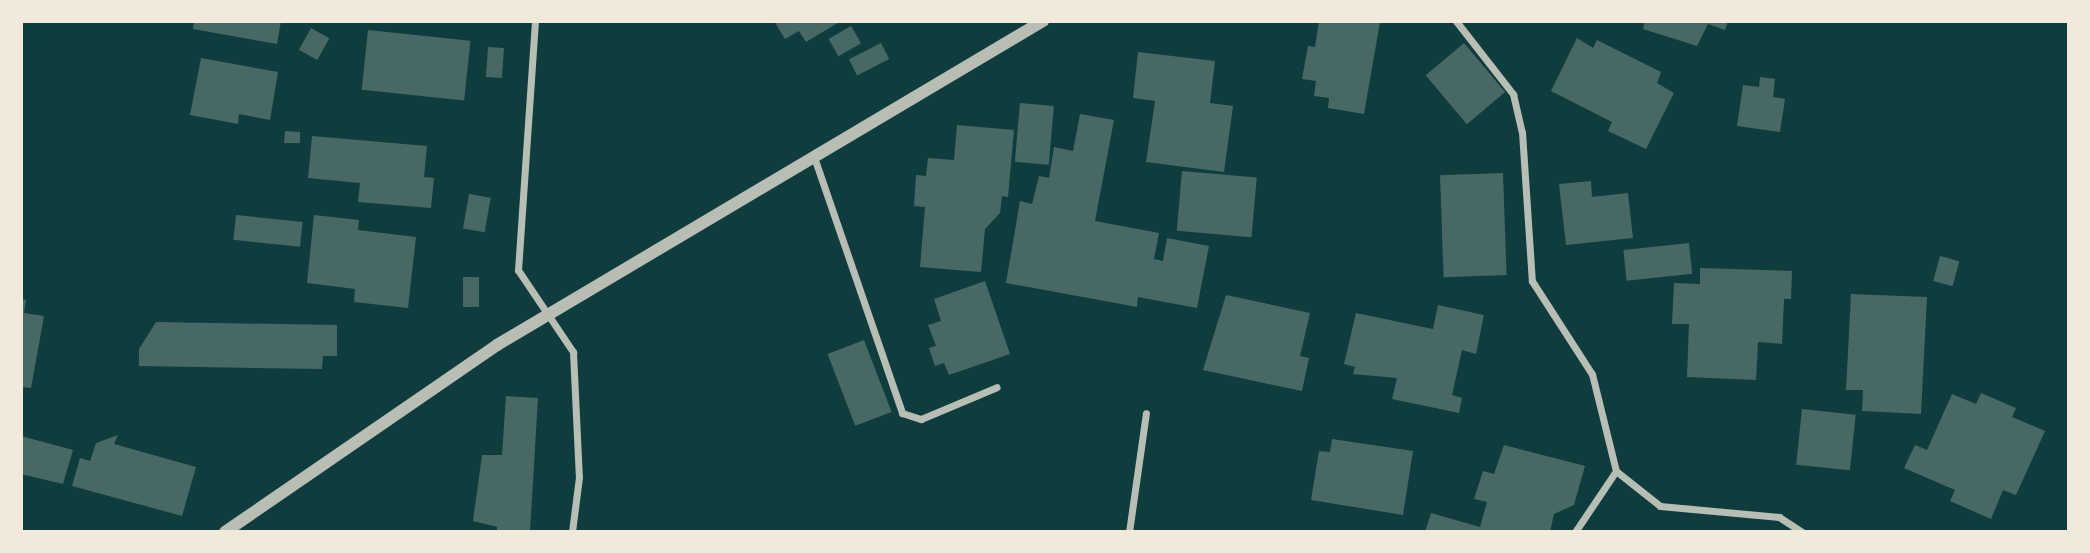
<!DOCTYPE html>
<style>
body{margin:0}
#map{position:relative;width:2090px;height:553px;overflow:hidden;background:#0f3d3e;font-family:Spectral,serif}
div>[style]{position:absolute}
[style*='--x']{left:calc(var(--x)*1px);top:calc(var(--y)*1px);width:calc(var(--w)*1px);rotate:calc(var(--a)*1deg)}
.building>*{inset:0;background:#486865;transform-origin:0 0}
.minor>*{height:7px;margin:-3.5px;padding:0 3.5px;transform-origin:3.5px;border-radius:3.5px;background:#b8beb3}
.tertiary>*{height:12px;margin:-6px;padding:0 6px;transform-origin:6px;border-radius:6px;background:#b8beb3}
span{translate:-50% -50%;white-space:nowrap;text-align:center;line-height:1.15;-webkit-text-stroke:5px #f1e9da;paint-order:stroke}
.frame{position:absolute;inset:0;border:23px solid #f1e9da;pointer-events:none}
</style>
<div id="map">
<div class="building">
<div style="clip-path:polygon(194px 21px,281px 21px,277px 44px,193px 29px)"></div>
<div style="clip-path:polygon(774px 21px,841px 21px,806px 42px,799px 31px,785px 39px)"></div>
<div style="clip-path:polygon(1319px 21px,1380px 22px,1364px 114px,1328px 108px,1329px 98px,1314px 96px,1316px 81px,1302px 79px,1308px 46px,1315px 47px)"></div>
<div style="clip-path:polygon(1645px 21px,1728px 21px,1725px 30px,1708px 24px,1697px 46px,1643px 29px)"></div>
<div style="left:851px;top:26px;width:20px;height:26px;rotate:60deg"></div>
<div style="left:311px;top:28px;width:21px;height:25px;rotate:29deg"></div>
<div style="left:368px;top:30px;width:103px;height:60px;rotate:6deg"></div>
<div style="clip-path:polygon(1577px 38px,1593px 48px,1597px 40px,1661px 72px,1657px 83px,1674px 93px,1646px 149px,1608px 131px,1612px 122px,1551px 91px)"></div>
<div style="left:881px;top:43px;width:18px;height:36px;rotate:63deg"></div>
<div style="left:1464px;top:43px;width:64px;height:50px;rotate:50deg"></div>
<div style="left:488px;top:47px;width:16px;height:30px;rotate:4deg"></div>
<div style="clip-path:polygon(1138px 52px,1215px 61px,1210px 103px,1233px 106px,1224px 172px,1146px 162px,1155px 101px,1133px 98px)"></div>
<div style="clip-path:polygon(201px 58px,278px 72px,270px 120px,239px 114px,238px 124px,190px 115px)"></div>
<div style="clip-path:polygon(1760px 77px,1775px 79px,1773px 97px,1785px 99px,1780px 132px,1737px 126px,1743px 85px,1759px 87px)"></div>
<div style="left:1020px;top:103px;width:34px;height:59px;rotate:5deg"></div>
<div style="clip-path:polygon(1080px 114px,1114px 120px,1095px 221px,1159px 233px,1154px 259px,1163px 261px,1167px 238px,1209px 246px,1197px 308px,1138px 297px,1137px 307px,1006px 283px,1020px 201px,1032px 204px,1039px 176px,1049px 178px,1054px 147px,1073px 151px)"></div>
<div style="clip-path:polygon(957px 125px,1014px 130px,1008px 197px,1002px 196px,1000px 213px,985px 229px,981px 272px,920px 267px,925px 207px,914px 206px,916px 175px,926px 176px,928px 158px,954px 160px)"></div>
<div style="clip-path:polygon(285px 131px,300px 132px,300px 143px,284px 143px)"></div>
<div style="clip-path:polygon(312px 136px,427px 146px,424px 177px,434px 178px,431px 208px,358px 202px,360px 183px,308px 178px)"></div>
<div style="left:1182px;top:171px;width:75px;height:60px;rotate:5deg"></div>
<div style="left:1503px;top:173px;width:102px;height:63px;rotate:88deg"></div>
<div style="clip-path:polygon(1591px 181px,1592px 197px,1628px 193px,1633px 238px,1566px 245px,1559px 184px)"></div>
<div style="left:469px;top:194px;width:22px;height:35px;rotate:10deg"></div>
<div style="left:236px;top:215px;width:67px;height:25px;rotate:6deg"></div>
<div style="clip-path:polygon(314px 215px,359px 220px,358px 230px,416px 237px,408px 308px,354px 302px,355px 289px,307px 283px)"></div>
<div style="left:1689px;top:243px;width:31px;height:66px;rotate:84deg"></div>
<div style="left:1940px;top:256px;width:20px;height:26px;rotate:15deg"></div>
<div style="clip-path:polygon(1700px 268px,1792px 271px,1791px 299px,1784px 299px,1782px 344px,1758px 342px,1756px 380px,1687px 377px,1689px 324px,1672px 324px,1674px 283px,1700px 284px)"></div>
<div style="left:463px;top:277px;width:16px;height:30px"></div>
<div style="clip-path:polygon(985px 281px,1010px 354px,949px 375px,944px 363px,935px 366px,929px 348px,936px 346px,928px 325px,941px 321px,934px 299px)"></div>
<div style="clip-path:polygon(1851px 294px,1927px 297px,1921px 414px,1862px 411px,1863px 390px,1846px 390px)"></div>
<div style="clip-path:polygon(1226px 295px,1310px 313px,1300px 356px,1309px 358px,1302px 391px,1203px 370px)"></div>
<div style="clip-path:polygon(21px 299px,26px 300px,24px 313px,44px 316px,31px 388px,21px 387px)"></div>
<div style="clip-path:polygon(1438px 305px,1484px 315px,1476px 354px,1462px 350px,1452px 395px,1462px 398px,1459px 413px,1392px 399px,1397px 378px,1353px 374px,1355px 367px,1344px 364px,1356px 313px,1433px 329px)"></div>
<div style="clip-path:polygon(156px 322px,337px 325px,337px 356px,323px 356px,322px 369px,139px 366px,139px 349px)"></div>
<div style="left:864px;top:340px;width:77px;height:39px;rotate:69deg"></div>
<div style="clip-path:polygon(1981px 393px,2016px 408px,2012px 417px,2045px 431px,2016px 495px,2003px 490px,1991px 519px,1950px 501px,1955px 490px,1904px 468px,1915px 445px,1927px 450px,1952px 394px,1976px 404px)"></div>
<div style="clip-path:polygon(506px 396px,538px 398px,530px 532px,497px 532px,497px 527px,473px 521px,482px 455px,502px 455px)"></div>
<div style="left:1802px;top:409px;width:54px;height:56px;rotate:6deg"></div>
<div style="clip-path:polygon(118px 435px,114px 444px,196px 467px,182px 516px,72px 486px,80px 458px,90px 461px,96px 443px)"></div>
<div style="clip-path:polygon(21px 436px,73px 450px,63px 484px,21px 474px)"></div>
<div style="clip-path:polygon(1332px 439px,1413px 451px,1403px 515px,1311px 500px,1319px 451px,1330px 452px)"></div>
<div style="clip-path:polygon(1504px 445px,1585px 466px,1574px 505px,1554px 514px,1550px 532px,1425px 532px,1431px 513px,1480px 527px,1487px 502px,1474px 499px,1483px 471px,1494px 474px)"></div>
</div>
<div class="minor">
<div style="--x:535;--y:21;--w:250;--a:93.9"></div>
<div style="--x:518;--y:270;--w:99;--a:56.1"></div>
<div style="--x:573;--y:352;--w:125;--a:87.3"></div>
<div style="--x:579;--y:477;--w:55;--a:97.3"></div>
<div style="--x:1456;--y:21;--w:93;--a:52"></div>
<div style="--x:1513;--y:94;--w:39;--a:77"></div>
<div style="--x:1522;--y:132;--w:149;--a:86.2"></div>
<div style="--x:1532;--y:281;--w:111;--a:57.2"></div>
<div style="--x:1592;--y:374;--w:100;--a:76.1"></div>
<div style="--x:1616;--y:471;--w:56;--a:38.5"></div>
<div style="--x:1660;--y:506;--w:120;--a:5.3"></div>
<div style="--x:1779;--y:517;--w:27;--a:33"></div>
<div style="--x:814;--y:157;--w:271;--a:71"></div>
<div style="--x:902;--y:413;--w:20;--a:18"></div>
<div style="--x:921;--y:419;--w:82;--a:-22.8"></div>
<div style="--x:1129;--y:532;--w:120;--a:-81.9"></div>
<div style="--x:1575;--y:532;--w:73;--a:-56.1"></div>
</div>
<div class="tertiary">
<div style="--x:225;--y:532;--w:330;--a:-34.5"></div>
<div style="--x:497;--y:345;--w:635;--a:-30.69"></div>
</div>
<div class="frame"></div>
</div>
